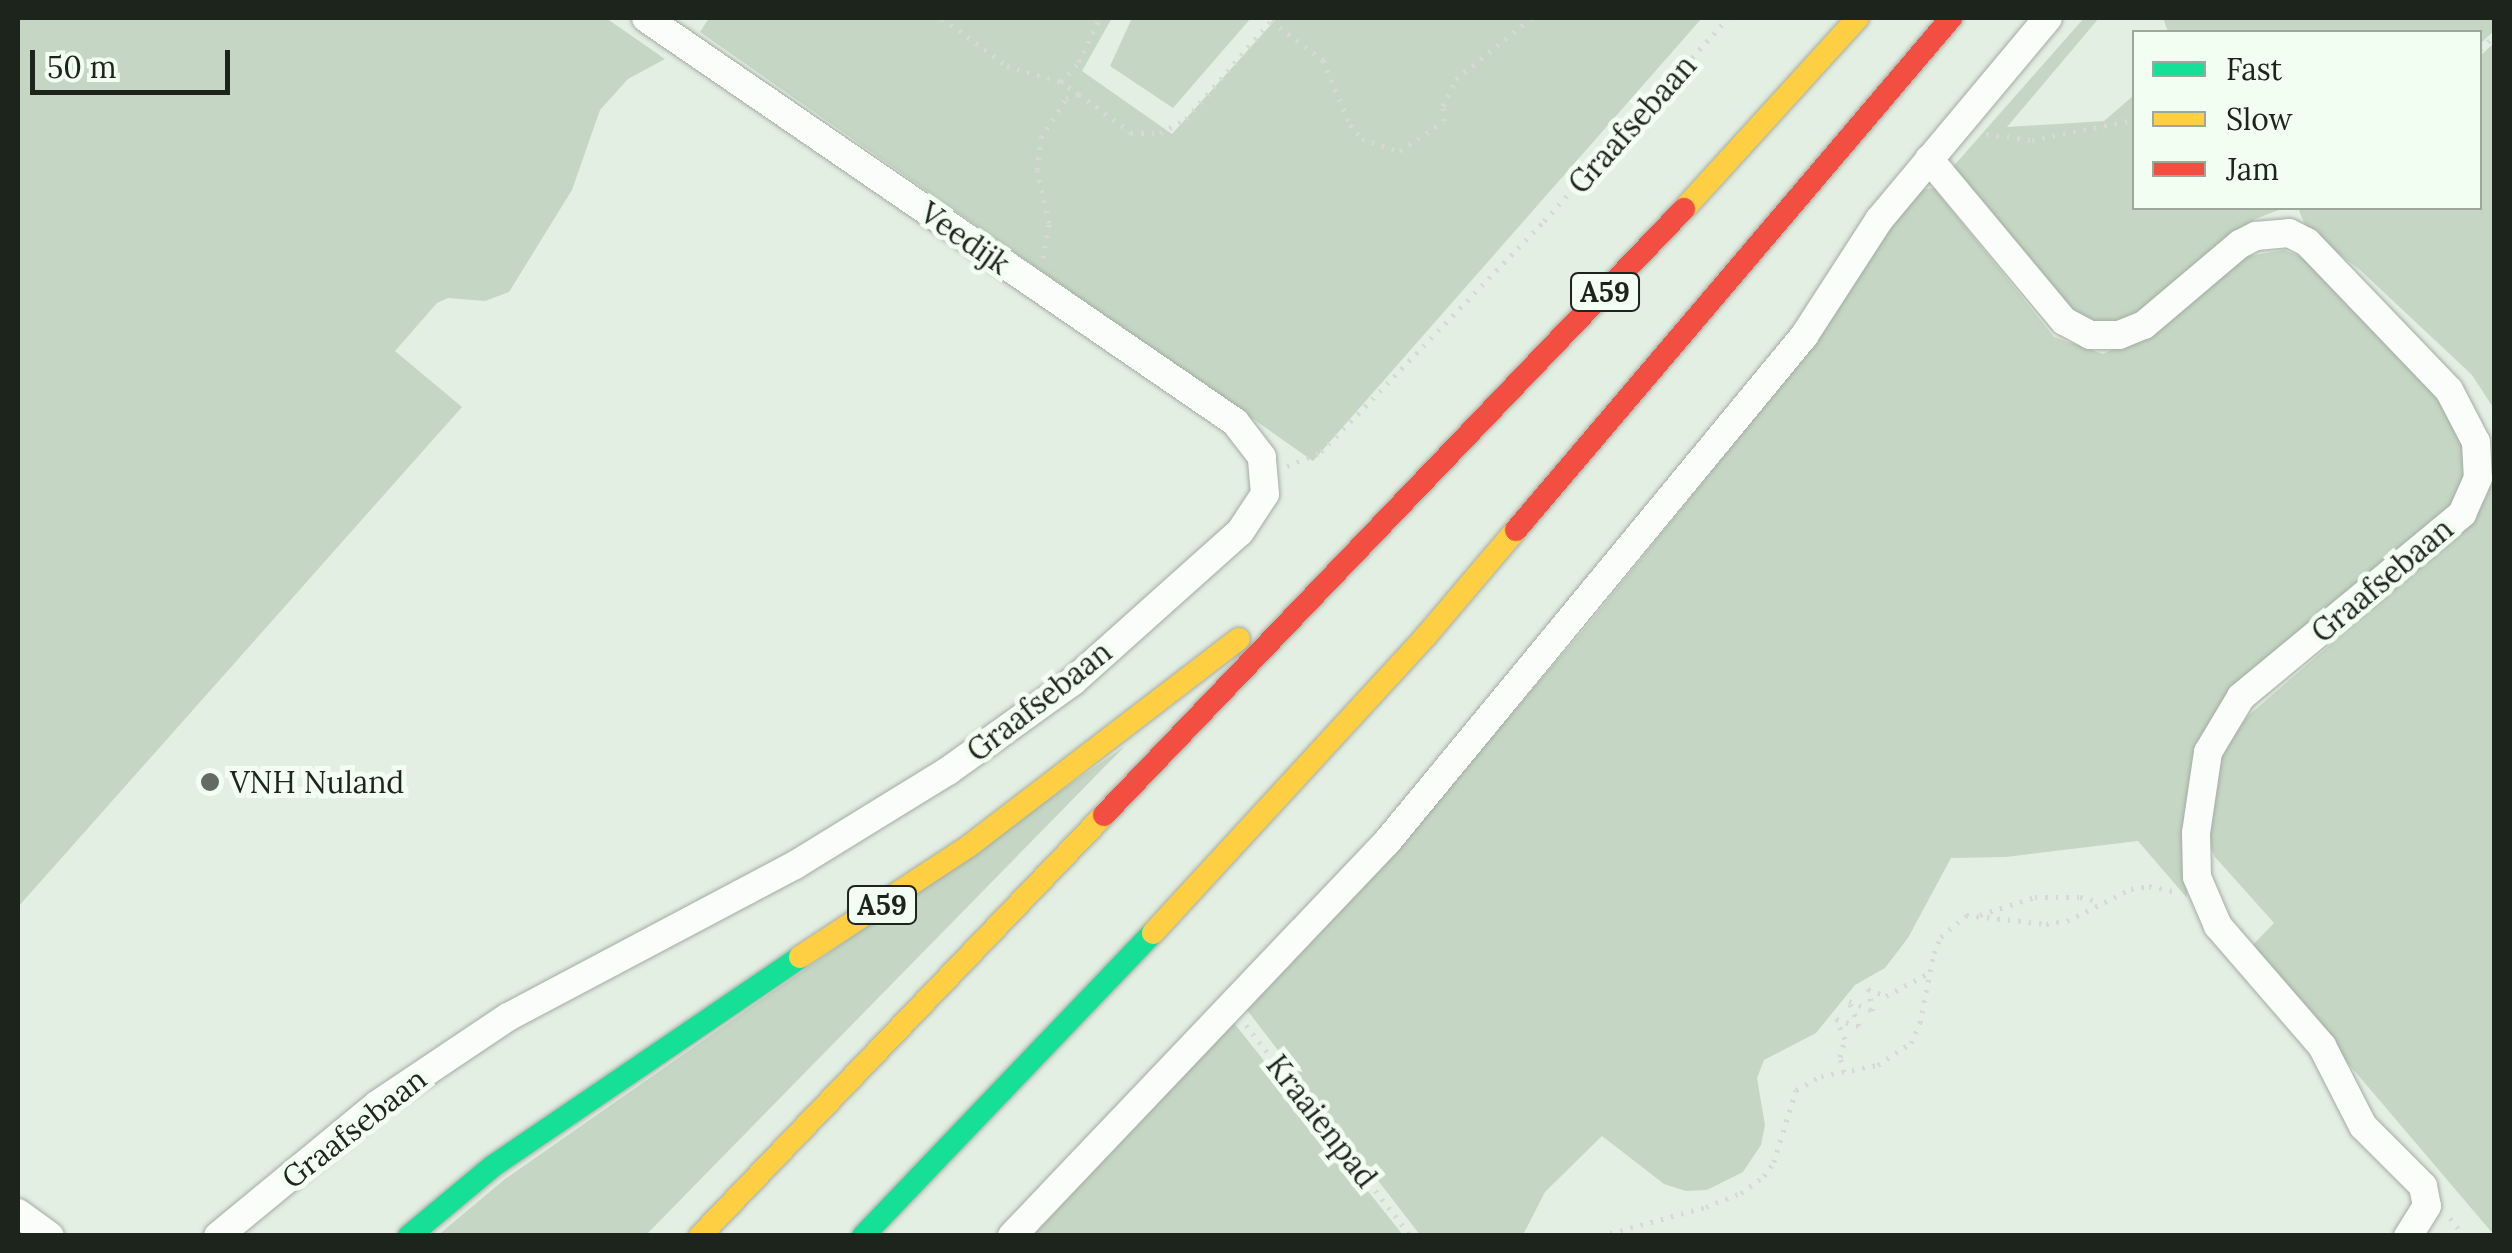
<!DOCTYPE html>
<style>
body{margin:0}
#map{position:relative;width:2512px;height:1253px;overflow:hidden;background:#e4efe3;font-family:Lora,serif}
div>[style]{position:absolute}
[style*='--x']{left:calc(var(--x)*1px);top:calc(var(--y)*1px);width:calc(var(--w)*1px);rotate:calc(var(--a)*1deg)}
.green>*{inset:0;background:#c5d7c4}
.path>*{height:5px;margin-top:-2.5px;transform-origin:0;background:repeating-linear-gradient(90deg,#d6d9d5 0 2.5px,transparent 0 10.5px)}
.roads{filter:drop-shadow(0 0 2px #a4aca3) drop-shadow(0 0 2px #a4aca3)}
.street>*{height:28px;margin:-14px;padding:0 14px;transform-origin:14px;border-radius:14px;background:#fbfdfb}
.fast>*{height:22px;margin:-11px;padding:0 11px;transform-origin:11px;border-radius:11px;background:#16e098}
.slow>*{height:22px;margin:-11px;padding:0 11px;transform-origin:11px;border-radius:11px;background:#ffcf43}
.jam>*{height:22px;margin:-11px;padding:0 11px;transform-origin:11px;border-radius:11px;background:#f24e42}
.dots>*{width:28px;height:28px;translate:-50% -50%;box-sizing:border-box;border:5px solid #f2fef1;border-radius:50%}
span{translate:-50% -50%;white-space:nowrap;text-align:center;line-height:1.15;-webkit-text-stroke:10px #f2fef1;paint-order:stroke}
.shield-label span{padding:2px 8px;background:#f2fef1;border:2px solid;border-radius:8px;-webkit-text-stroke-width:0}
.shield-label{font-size:28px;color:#1d241c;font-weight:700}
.street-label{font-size:30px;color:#1d241c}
.poi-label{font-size:30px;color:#1d241c}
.left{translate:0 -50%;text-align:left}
.frame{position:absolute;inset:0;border:20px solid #1d241c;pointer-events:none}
.legend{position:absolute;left:2132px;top:30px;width:350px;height:180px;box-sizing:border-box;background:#f2fef1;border:2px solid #9da79c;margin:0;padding:12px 18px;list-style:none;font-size:30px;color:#1d241c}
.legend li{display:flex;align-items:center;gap:20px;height:50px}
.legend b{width:50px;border:2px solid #9da79c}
.scale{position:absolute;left:30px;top:50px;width:200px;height:45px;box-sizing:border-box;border:5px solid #1d241c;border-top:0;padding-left:12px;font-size:30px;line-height:35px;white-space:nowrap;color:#1d241c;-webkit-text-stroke:8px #f2fef1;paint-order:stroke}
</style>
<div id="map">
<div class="green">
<div style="clip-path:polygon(18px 18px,606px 18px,665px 59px,628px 79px,600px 110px,572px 190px,509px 292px,485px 301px,448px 298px,437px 303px,395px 351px,462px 407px,18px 907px)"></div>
<div style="clip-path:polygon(709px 18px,1112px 18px,1082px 71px,1172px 134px,1277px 18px,1702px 18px,1313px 461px,700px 32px)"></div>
<div style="clip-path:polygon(1132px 18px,1251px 18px,1173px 108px,1110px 66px)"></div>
<div style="clip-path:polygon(2084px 18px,2099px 18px,2007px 127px,2104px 121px,2134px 95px,2134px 208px,2284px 208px,2255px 219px,2136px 316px,2109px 325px,2068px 317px,1950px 170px)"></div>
<div style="clip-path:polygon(2163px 18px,2494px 18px,2494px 31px,2480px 44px,2480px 32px,2168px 32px)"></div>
<div style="clip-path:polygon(2494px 43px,2494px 409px,2472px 375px,2359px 269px,2308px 231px,2299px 211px,2303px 208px,2480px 208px,2480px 56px)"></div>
<div style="clip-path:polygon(1934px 188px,2054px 337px,2103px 354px,2148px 333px,2231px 265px,2249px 256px,2284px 250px,2308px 260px,2448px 387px,2475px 459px,2457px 505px,2228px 701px,2188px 833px,2187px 898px,2138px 841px,2006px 857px,1951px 858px,1908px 938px,1885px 968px,1855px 985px,1816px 1033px,1764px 1060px,1757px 1078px,1765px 1125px,1761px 1145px,1743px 1172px,1707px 1190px,1686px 1191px,1664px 1184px,1602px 1136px,1545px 1192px,1523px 1235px,1420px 1235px,1247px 1010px,1387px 858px,1586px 627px,1781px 385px,1912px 191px)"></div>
<div style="clip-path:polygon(2494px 473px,2494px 1235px,2250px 948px,2274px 923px,2215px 857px,2207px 839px,2219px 764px,2234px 733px,2249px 715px,2460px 533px,2486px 497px)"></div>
<div style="clip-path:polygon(1125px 746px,646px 1235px,437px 1236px,505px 1179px)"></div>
<div style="clip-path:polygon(1234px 1023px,1403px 1235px,1033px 1235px)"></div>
</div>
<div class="path">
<div style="--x:942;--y:18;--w:81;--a:36.4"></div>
<div style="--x:1007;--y:66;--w:56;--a:16.5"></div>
<div style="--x:2480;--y:49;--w:18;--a:-41"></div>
<div style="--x:1079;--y:94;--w:22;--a:-146"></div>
<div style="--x:1061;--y:82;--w:27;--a:-48"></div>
<div style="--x:1079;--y:62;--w:49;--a:-64.5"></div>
<div style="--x:1986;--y:134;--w:46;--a:7.4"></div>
<div style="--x:2032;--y:140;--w:98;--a:-11.2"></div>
<div style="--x:1043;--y:258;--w:36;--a:-80"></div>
<div style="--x:1049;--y:223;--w:54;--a:-102.8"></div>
<div style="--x:1037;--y:170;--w:32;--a:-83"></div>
<div style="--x:1041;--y:138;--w:46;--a:-57.3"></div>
<div style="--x:1066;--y:99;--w:14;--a:-21"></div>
<div style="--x:1079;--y:94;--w:65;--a:36.9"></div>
<div style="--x:1131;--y:133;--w:29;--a:0"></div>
<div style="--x:1160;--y:133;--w:30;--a:-28"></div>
<div style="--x:1186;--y:119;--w:130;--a:-49.1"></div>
<div style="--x:1271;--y:21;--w:65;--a:36.9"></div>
<div style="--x:1323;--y:60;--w:70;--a:67.4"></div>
<div style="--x:1350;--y:125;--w:18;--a:49"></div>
<div style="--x:1362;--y:139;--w:40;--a:18"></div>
<div style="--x:1400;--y:151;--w:53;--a:-34.3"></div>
<div style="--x:1444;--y:121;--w:15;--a:-94"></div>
<div style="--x:1443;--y:106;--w:30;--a:-64"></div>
<div style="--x:1456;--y:79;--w:97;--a:-39.1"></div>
<div style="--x:1287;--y:466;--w:37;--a:-22"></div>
<div style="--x:1321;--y:452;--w:321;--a:-46"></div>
<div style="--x:1544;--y:221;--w:274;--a:-47.8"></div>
<div style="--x:1980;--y:915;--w:58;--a:-18.1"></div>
<div style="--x:2035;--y:897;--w:45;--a:0"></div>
<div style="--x:2080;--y:897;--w:21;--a:14"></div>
<div style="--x:1246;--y:1025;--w:268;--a:52"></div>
<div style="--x:1844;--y:1072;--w:16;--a:-105"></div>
<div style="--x:1840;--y:1057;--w:19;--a:-74"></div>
<div style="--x:1845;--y:1039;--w:22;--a:-114"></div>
<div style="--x:1836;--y:1019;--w:24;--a:17"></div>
<div style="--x:1859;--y:1026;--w:27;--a:-112"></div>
<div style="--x:1849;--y:1001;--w:26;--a:23"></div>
<div style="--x:1873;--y:1011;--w:23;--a:-103"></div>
<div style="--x:1868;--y:989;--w:19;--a:21"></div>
<div style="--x:1886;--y:996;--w:47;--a:-28.2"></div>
<div style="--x:2450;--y:1218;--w:23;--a:52"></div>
<div style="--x:1600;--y:1236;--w:110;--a:-15.3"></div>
<div style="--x:1706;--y:1207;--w:38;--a:-22"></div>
<div style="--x:1741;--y:1193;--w:29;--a:-36"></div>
<div style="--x:1764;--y:1176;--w:17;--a:-54"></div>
<div style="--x:1774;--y:1162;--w:75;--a:-73"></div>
<div style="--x:1796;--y:1090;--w:29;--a:-29"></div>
<div style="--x:1821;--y:1076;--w:58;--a:-10.9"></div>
<div style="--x:1878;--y:1065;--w:40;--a:-34"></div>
<div style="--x:1911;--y:1043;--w:22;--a:-66"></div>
<div style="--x:1920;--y:1023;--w:71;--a:-78.7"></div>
<div style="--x:1934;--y:953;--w:17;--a:-66"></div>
<div style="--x:1941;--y:937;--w:33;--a:-41"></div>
<div style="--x:1966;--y:915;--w:81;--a:6.4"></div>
<div style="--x:2046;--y:924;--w:21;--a:-8"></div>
<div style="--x:2067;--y:921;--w:72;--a:-26.6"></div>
<div style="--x:2131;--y:889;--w:18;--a:-9"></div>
<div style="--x:2149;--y:886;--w:25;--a:12"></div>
</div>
<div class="roads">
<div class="street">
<div style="--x:1929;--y:159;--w:211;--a:50.2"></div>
<div style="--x:2064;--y:321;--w:30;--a:28"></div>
<div style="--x:2090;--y:335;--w:29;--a:0"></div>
<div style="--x:2119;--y:335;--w:27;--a:-22"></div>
<div style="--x:2144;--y:325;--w:126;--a:-40.2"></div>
<div style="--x:2240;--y:244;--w:18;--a:-27"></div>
<div style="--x:2256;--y:236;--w:33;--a:-5"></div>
<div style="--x:2289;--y:233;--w:20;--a:27"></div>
<div style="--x:2307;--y:242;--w:205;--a:46.2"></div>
<div style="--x:2449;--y:390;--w:59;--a:62.6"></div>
<div style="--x:2476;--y:442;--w:36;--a:87"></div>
<div style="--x:2478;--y:478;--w:39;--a:114"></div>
<div style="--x:2462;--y:514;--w:287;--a:140.4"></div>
<div style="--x:2241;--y:697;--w:64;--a:121"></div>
<div style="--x:2208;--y:752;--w:82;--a:98.4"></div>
<div style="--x:2196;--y:833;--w:44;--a:88.7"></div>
<div style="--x:2197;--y:877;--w:53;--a:66.8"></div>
<div style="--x:2218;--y:926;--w:159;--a:49.1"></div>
<div style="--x:2322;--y:1046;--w:90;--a:62.9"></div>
<div style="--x:2363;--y:1126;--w:85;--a:45"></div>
<div style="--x:2423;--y:1186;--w:20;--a:79"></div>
<div style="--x:2427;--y:1206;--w:36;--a:122"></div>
<div style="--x:18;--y:1213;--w:39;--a:36"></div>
<div style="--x:218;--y:1236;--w:207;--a:-39.5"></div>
<div style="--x:378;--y:1104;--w:156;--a:-33.8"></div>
<div style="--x:508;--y:1017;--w:325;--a:-27.9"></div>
<div style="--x:795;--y:865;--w:180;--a:-31.6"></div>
<div style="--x:948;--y:771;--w:153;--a:-35.7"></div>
<div style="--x:1072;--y:682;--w:225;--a:-41.8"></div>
<div style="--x:1240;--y:532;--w:45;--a:-56.7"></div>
<div style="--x:1265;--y:494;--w:37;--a:-95"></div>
<div style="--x:1262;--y:457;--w:44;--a:-127.6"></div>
<div style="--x:1235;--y:422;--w:714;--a:-145.55"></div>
<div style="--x:1012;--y:1236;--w:544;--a:-46.42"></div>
<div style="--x:1387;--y:842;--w:656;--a:-50.51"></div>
<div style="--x:1804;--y:336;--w:138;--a:-57.1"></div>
<div style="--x:1879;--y:220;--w:263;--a:-50.1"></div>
</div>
<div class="fast">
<div style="--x:409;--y:1236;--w:109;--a:-39.8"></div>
<div style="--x:493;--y:1166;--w:371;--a:-34.2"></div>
<div style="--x:863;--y:1236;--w:419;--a:-46.3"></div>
</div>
<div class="slow">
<div style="--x:1684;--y:209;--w:258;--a:-47.7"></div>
<div style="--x:1153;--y:933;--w:403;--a:-47.4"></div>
<div style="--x:1426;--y:636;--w:139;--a:-49.7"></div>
<div style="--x:800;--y:957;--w:202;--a:-33.3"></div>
<div style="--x:969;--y:846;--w:340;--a:-37.5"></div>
<div style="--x:700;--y:1236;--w:583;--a:-46.18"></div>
</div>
<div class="jam">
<div style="--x:1516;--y:530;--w:672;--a:-49.65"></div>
<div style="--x:1104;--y:815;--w:839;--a:-46.26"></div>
</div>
</div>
<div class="dots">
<div style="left:210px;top:782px;background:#636b62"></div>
</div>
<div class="shield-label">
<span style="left:1605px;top:292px">A59</span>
<span style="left:882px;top:905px">A59</span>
</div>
<div class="street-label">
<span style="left:1632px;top:124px;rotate:-48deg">Graafsebaan</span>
<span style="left:965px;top:238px;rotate:35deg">Veedijk</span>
<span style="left:2382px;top:580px;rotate:-40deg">Graafsebaan</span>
<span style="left:1039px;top:701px;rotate:-38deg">Graafsebaan</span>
<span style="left:1322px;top:1121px;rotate:52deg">Kraaienpad</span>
<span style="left:354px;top:1128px;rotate:-38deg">Graafsebaan</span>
</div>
<div class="poi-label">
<span class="left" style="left:230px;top:782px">VNH Nuland</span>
</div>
<div class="frame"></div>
<ul class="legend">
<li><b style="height:12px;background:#16e098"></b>Fast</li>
<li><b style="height:12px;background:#ffcf43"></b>Slow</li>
<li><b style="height:12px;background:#f24e42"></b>Jam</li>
</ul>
<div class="scale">50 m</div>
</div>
